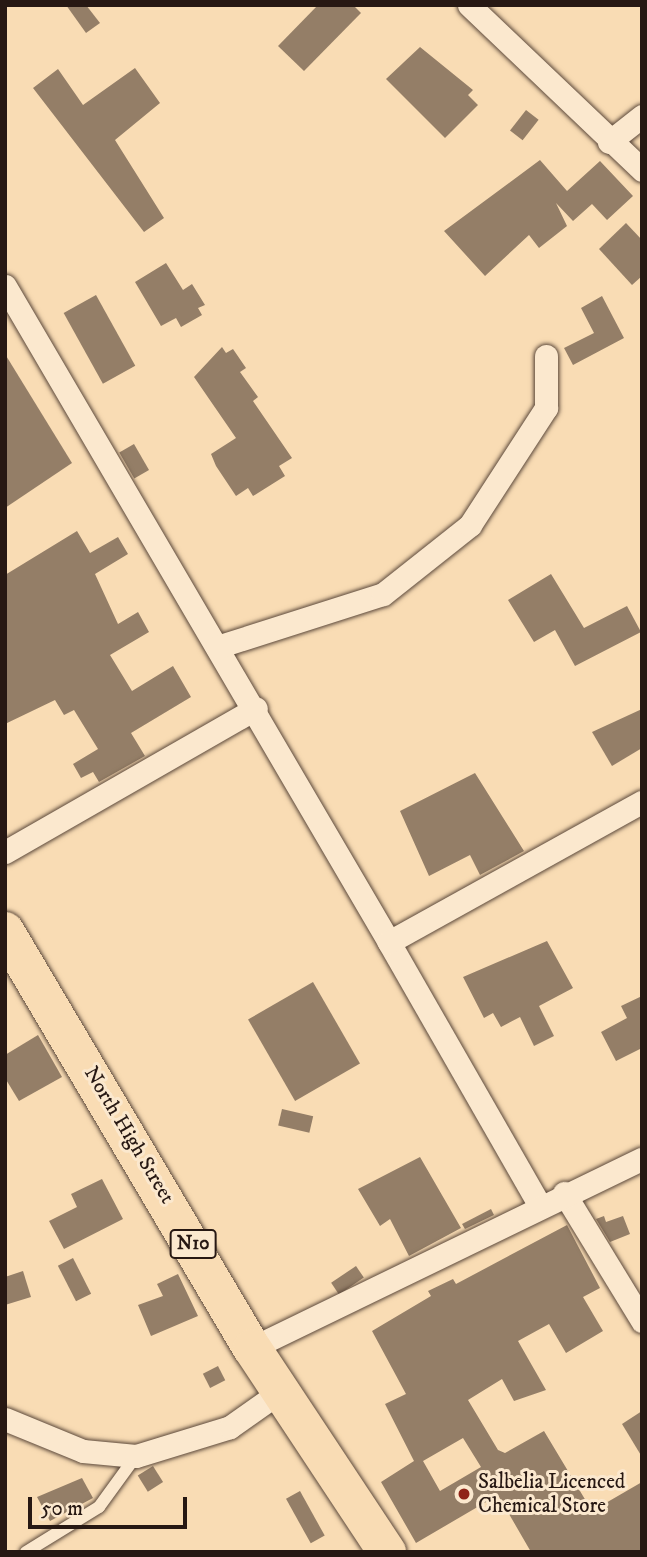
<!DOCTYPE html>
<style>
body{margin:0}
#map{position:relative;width:647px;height:1557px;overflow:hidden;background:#f9dcb4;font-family:"IM FELL DW Pica",serif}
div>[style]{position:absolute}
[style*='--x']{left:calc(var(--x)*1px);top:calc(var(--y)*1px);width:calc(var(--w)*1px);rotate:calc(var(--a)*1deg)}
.building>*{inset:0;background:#947e67;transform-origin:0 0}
.roads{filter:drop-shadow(0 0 2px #5c493b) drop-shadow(0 0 2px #5c493b)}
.service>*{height:12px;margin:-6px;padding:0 6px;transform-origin:6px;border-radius:6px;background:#fbe8ce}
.minor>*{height:23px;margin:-11.5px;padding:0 11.5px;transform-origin:11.5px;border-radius:11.5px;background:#fbe8ce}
.trunk>*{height:38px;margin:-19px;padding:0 19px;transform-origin:19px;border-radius:19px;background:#f9dcb4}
.dots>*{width:19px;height:19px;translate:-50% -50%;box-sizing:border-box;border:4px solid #fbe8ce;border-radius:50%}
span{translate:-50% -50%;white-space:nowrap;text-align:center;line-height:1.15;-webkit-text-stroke:6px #fbe8ce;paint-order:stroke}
.shield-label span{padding:2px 5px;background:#fbe8ce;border:2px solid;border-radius:5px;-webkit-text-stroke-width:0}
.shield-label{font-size:19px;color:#271813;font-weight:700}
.street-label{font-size:21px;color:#271813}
.poi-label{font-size:21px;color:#271813}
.left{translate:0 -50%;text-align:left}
.frame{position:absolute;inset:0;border:7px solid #271813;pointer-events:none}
.scale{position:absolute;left:28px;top:1497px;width:159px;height:32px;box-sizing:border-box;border:4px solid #271813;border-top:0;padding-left:9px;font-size:21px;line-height:24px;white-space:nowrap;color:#271813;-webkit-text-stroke:5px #fbe8ce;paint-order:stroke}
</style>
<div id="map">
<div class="building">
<div style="clip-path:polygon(66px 5px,86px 5px,100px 23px,86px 33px)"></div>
<div style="clip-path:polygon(318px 5px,353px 5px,361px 13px,304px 71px,278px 46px)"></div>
<div style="clip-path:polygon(420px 47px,473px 90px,468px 95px,478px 105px,445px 138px,386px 79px)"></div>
<div style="clip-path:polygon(135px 68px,160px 103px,115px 140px,164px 218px,144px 232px,33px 88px,58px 69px,83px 105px)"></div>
<div style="left:526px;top:110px;width:16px;height:26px;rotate:38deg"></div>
<div style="clip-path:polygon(540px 160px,567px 191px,600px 161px,633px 196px,607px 220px,592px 204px,573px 221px,556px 203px,567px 226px,539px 248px,529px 235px,485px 276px,444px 231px)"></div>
<div style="clip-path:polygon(626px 223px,642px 240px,642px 276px,632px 285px,599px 249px)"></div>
<div style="clip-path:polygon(166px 263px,183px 290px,192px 284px,205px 305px,198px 308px,202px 315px,181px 327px,176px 318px,161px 326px,135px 282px)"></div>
<div style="left:96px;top:295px;width:81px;height:37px;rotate:61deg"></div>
<div style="clip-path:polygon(602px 296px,624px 338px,573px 365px,564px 348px,594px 333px,581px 308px)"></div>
<div style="clip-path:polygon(222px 347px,226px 353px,233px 349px,246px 368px,240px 372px,258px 397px,253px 401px,292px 458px,279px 466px,285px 476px,253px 496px,248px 488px,236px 496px,216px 466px,211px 454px,236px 438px,194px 377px)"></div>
<div style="clip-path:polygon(5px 354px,72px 463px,5px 508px)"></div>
<div style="left:134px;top:444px;width:30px;height:17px;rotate:60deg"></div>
<div style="clip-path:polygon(77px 531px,90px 553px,118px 537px,128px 554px,95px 574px,118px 624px,138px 612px,149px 632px,110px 655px,132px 691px,173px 666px,191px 697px,131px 733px,145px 756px,99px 782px,93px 772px,81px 778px,73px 764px,98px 749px,74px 710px,64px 715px,55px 700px,5px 724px,5px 575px)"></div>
<div style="clip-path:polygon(551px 574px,584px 628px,627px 606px,641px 632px,575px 666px,555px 630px,534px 642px,508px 600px)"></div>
<div style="clip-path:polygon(642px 709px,642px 748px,612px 766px,592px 732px)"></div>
<div style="clip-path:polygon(475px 773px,524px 851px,480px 875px,470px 855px,429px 876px,400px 811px)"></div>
<div style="clip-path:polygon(547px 941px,573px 988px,539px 1006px,554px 1036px,534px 1046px,520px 1017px,501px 1027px,493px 1013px,484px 1018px,463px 977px)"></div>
<div style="left:313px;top:982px;width:94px;height:75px;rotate:60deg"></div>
<div style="clip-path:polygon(642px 996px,642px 1048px,616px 1061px,601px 1032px,627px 1018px,621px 1006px)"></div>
<div style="clip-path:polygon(38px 1035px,62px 1077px,19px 1101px,5px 1078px,5px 1055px)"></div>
<div style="left:282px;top:1109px;width:32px;height:17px;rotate:13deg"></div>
<div style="clip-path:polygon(420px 1157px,461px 1228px,409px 1256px,390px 1219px,380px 1226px,358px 1189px)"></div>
<div style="clip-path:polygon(102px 1179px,123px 1219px,64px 1249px,49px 1221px,77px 1207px,71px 1194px)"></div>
<div style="clip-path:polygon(491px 1209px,494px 1215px,465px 1229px,462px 1224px)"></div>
<div style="clip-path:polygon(604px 1216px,606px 1222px,623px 1216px,630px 1234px,610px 1242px,596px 1219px)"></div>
<div style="clip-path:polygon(evenodd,567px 1225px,600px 1288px,583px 1297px,603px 1331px,566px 1353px,549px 1324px,518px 1341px,546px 1390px,514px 1401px,502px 1379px,468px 1400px,498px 1450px,505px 1453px,544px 1431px,592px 1511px,642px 1482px,642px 1552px,531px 1552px,498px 1495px,416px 1543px,381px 1482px,414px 1461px,385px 1404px,406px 1394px,372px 1331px,431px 1296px,428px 1291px,453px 1279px,456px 1284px,567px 1225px,463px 1438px,481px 1467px,440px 1491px,423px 1461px,463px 1438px)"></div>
<div style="left:73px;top:1258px;width:40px;height:17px;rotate:63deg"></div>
<div style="left:356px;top:1266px;width:14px;height:30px;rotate:56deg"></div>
<div style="clip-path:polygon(23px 1271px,31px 1297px,5px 1305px,5px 1277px)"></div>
<div style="clip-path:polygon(178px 1274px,198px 1316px,151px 1336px,138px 1305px,163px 1296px,157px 1284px)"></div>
<div style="left:218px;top:1366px;width:16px;height:17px;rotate:63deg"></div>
<div style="clip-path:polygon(642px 1411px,642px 1457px,622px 1424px)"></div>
<div style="left:153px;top:1466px;width:19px;height:18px;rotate:58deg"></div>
<div style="clip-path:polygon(82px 1478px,93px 1498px,50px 1521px,37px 1497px)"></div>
<div style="left:300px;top:1491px;width:51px;height:16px;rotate:61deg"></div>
</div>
<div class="roads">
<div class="service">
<div style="--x:26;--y:1552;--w:86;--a:-31.7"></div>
<div style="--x:99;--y:1507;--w:63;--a:-54"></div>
</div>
<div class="minor">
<div style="--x:469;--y:5;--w:239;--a:43.6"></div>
<div style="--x:609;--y:142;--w:42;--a:-38.2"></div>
<div style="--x:5;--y:286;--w:760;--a:59.66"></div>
<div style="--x:217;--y:647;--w:174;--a:-17.7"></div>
<div style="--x:383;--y:594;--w:111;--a:-38.4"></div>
<div style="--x:470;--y:525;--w:140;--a:-57"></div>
<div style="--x:546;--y:408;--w:52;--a:-90"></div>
<div style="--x:5;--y:852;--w:289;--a:-29.8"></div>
<div style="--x:564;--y:1193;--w:150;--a:58.6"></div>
<div style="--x:540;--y:1206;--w:304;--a:-119.8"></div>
<div style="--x:389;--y:942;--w:289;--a:-29"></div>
<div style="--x:252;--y:1348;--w:433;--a:-25.9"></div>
<div style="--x:5;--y:1419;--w:84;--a:22.3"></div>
<div style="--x:83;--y:1451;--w:53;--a:5.4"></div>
<div style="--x:136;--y:1456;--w:98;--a:-17.1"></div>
<div style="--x:230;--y:1427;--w:62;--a:-35.2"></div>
</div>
<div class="trunk">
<div style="--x:5;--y:931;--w:485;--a:59.4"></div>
<div style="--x:252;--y:1348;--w:245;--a:56.5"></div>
</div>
</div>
<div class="dots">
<div style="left:464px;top:1494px;background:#8f2418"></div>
</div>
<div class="shield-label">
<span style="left:193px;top:1244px">N10</span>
</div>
<div class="street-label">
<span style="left:129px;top:1135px;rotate:59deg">North High Street</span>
</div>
<div class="poi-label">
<span class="left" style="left:478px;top:1494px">Salbelia Licenced<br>Chemical Store</span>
</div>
<div class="frame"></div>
<div class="scale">50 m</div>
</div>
